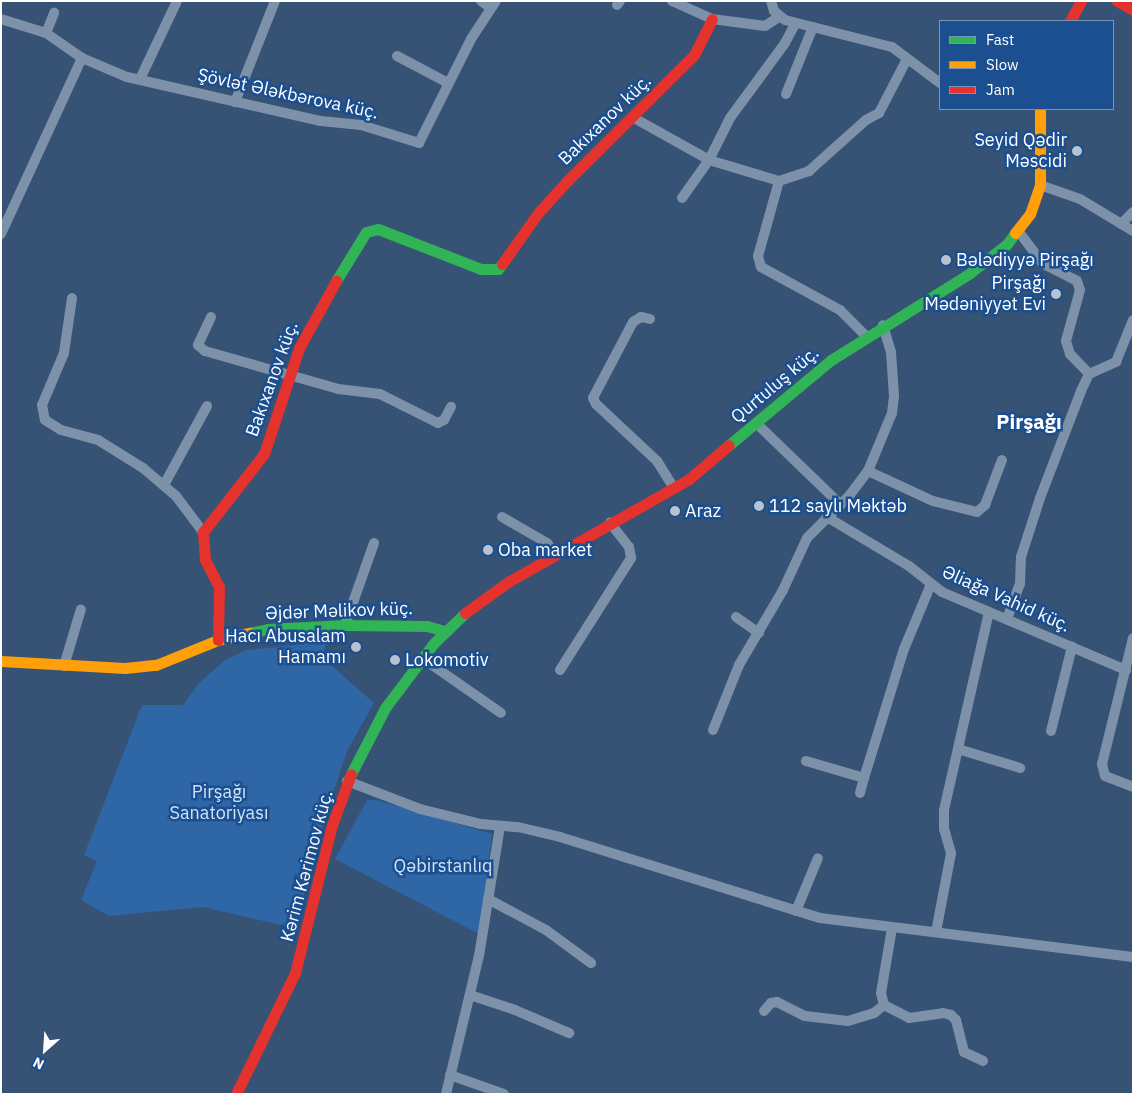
<!DOCTYPE html>
<meta charset="utf-8">
<style>
body{margin:0}
#map{position:relative;width:1134px;height:1095px;overflow:hidden;background:#365274;font-family:"IBM Plex Sans",sans-serif}
div>[style]{position:absolute}
[style*='--x']{left:calc(var(--x)*1px);top:calc(var(--y)*1px);width:calc(var(--w)*1px);rotate:calc(var(--a)*1deg)}
.green>*{inset:0;background:#2f66a5}
.street>*{height:10px;margin:-5px;padding:0 5px;transform-origin:5px;border-radius:5px;background:#7d92a8}
.fast>*{height:11px;margin:-5.5px;padding:0 5.5px;transform-origin:5.5px;border-radius:5.5px;background:#30b455}
.slow>*{height:11px;margin:-5.5px;padding:0 5.5px;transform-origin:5.5px;border-radius:5.5px;background:#ff9f0a}
.jam>*{height:11px;margin:-5.5px;padding:0 5.5px;transform-origin:5.5px;border-radius:5.5px;background:#e5322d}
.dots>*{width:14px;height:14px;translate:-50% -50%;box-sizing:border-box;border:2px solid #1b4f8f;border-radius:50%}
span{translate:-50% -50%;white-space:nowrap;text-align:center;line-height:1.15;-webkit-text-stroke:5px #1b4f8f;paint-order:stroke}
.street-label{font-size:18px;color:#fff}
.poi-label{font-size:18px;color:#fff}
.right{translate:-100% -50%;text-align:right}
.left{translate:0 -50%;text-align:left}
.park-label{font-size:18px;color:#cfe3fa}
.quarter-label{font-size:20px;color:#fff;font-weight:700}
.frame{position:absolute;inset:0;border:2px solid #fff;pointer-events:none}
.legend{position:absolute;left:939px;top:20px;width:175px;height:90px;box-sizing:border-box;background:#1b4f8f;border:1px solid #7695bc;margin:0;padding:6px 9px;list-style:none;font-size:15px;color:#fff}
.legend li{display:flex;align-items:center;gap:10px;height:25px}
.legend b{width:25px;border:1px solid #7695bc}
.north{position:absolute;left:20px;top:1025px;width:50px;height:50px;-webkit-text-stroke:4px #1b4f8f;paint-order:stroke;rotate:206deg;font-size:14px;font-weight:700;line-height:20px;text-align:center;color:#fff}
.north::after{content:'';display:block;margin:auto;width:18px;height:22px;background:#fff;clip-path:polygon(50% 0,100% 100%,50% 72%,0 100%)}
</style>
<div id="map">
<div class="green">
<div style="clip-path:polygon(327px 636px,323px 658px,374px 703px,347px 751px,309px 867px,298px 929px,203px 907px,109px 916px,81px 900px,97px 861px,84px 855px,142px 705px,183px 705px,198px 684px,225px 660px,246px 650px,295px 645px,298px 637px)"></div>
<div style="clip-path:polygon(367px 800px,376px 800px,492px 834px,479px 934px,335px 859px)"></div>
</div>
<div class="street">
<div style="--x:481;--y:1;--w:12;--a:35"></div>
<div style="--x:672;--y:1;--w:44;--a:24.2"></div>
<div style="--x:712;--y:19;--w:53;--a:7.5"></div>
<div style="--x:765;--y:26;--w:17;--a:-33"></div>
<div style="--x:771;--y:1;--w:10;--a:73"></div>
<div style="--x:774;--y:11;--w:14;--a:39"></div>
<div style="--x:785;--y:20;--w:110;--a:14.2"></div>
<div style="--x:892;--y:47;--w:60;--a:36.9"></div>
<div style="--x:617;--y:5;--w:5;--a:-53"></div>
<div style="--x:1;--y:19;--w:47;--a:17.3"></div>
<div style="--x:46;--y:33;--w:44;--a:34.8"></div>
<div style="--x:82;--y:58;--w:49;--a:22.9"></div>
<div style="--x:127;--y:77;--w:199;--a:12.8"></div>
<div style="--x:321;--y:121;--w:40;--a:5.7"></div>
<div style="--x:361;--y:125;--w:61;--a:17.2"></div>
<div style="--x:419;--y:143;--w:116;--a:-63.4"></div>
<div style="--x:471;--y:39;--w:45;--a:-56.7"></div>
<div style="--x:46;--y:33;--w:22;--a:-68"></div>
<div style="--x:397;--y:56;--w:58;--a:27.9"></div>
<div style="--x:140;--y:79;--w:86;--a:-64.6"></div>
<div style="--x:786;--y:94;--w:72;--a:-68.1"></div>
<div style="--x:235;--y:102;--w:109;--a:-68.4"></div>
<div style="--x:634;--y:118;--w:86;--a:29.2"></div>
<div style="--x:709;--y:160;--w:73;--a:16.7"></div>
<div style="--x:779;--y:181;--w:32;--a:-18"></div>
<div style="--x:809;--y:171;--w:76;--a:-41.8"></div>
<div style="--x:866;--y:120;--w:15;--a:-28"></div>
<div style="--x:879;--y:113;--w:61;--a:-62.6"></div>
<div style="--x:779;--y:181;--w:78;--a:105.6"></div>
<div style="--x:758;--y:256;--w:11;--a:75"></div>
<div style="--x:761;--y:267;--w:90;--a:28.6"></div>
<div style="--x:840;--y:310;--w:37;--a:45"></div>
<div style="--x:1040;--y:185;--w:42;--a:19.3"></div>
<div style="--x:1080;--y:199;--w:62;--a:31.1"></div>
<div style="--x:682;--y:198;--w:47;--a:-54.6"></div>
<div style="--x:709;--y:160;--w:47;--a:-63.4"></div>
<div style="--x:730;--y:118;--w:93;--a:-53.7"></div>
<div style="--x:785;--y:43;--w:21;--a:-62"></div>
<div style="--x:1121;--y:224;--w:17;--a:-45"></div>
<div style="--x:1019;--y:232;--w:39;--a:53"></div>
<div style="--x:1042;--y:263;--w:39;--a:27"></div>
<div style="--x:1077;--y:281;--w:9;--a:72"></div>
<div style="--x:1080;--y:290;--w:53;--a:105.4"></div>
<div style="--x:1066;--y:341;--w:14;--a:73"></div>
<div style="--x:1070;--y:354;--w:28;--a:46"></div>
<div style="--x:1;--y:234;--w:194;--a:-65.3"></div>
<div style="--x:72;--y:298;--w:56;--a:98.3"></div>
<div style="--x:64;--y:353;--w:56;--a:112.9"></div>
<div style="--x:42;--y:405;--w:15;--a:79"></div>
<div style="--x:45;--y:420;--w:19;--a:32"></div>
<div style="--x:61;--y:430;--w:38;--a:15"></div>
<div style="--x:98;--y:440;--w:53;--a:31.9"></div>
<div style="--x:143;--y:468;--w:43;--a:40.3"></div>
<div style="--x:176;--y:496;--w:45;--a:53.1"></div>
<div style="--x:211;--y:317;--w:31;--a:115"></div>
<div style="--x:198;--y:345;--w:9;--a:41"></div>
<div style="--x:205;--y:351;--w:138;--a:15.9"></div>
<div style="--x:338;--y:389;--w:42;--a:6.8"></div>
<div style="--x:380;--y:394;--w:65;--a:26.6"></div>
<div style="--x:438;--y:423;--w:7;--a:-27"></div>
<div style="--x:444;--y:420;--w:15;--a:-62"></div>
<div style="--x:650;--y:319;--w:9;--a:-167"></div>
<div style="--x:641;--y:317;--w:9;--a:148"></div>
<div style="--x:633;--y:322;--w:86;--a:117.8"></div>
<div style="--x:593;--y:398;--w:7;--a:63"></div>
<div style="--x:596;--y:404;--w:83;--a:43.1"></div>
<div style="--x:657;--y:461;--w:32;--a:58"></div>
<div style="--x:756;--y:423;--w:118;--a:44"></div>
<div style="--x:868;--y:471;--w:72;--a:24.8"></div>
<div style="--x:933;--y:501;--w:45;--a:14"></div>
<div style="--x:977;--y:512;--w:11;--a:-41"></div>
<div style="--x:985;--y:505;--w:48;--a:-69.3"></div>
<div style="--x:164;--y:485;--w:90;--a:-61.4"></div>
<div style="--x:502;--y:517;--w:52;--a:30"></div>
<div style="--x:547;--y:543;--w:14;--a:54"></div>
<div style="--x:827;--y:517;--w:96;--a:30.9"></div>
<div style="--x:909;--y:566;--w:42;--a:38.2"></div>
<div style="--x:942;--y:592;--w:200;--a:23"></div>
<div style="--x:736;--y:617;--w:28;--a:35"></div>
<div style="--x:1007;--y:619;--w:37;--a:-70"></div>
<div style="--x:1020;--y:584;--w:27;--a:-88"></div>
<div style="--x:1021;--y:557;--w:62;--a:-72.1"></div>
<div style="--x:1040;--y:498;--w:115;--a:-69"></div>
<div style="--x:1081;--y:391;--w:19;--a:-65"></div>
<div style="--x:1089;--y:374;--w:30;--a:-24"></div>
<div style="--x:1116;--y:362;--w:45;--a:-68"></div>
<div style="--x:345;--y:625;--w:87;--a:-70.5"></div>
<div style="--x:1133;--y:638;--w:130;--a:103.8"></div>
<div style="--x:1102;--y:764;--w:12;--a:76"></div>
<div style="--x:1105;--y:776;--w:30;--a:21"></div>
<div style="--x:422;--y:658;--w:96;--a:34.8"></div>
<div style="--x:64;--y:666;--w:59;--a:-73.4"></div>
<div style="--x:560;--y:670;--w:133;--a:-57.6"></div>
<div style="--x:631;--y:558;--w:11;--a:-100"></div>
<div style="--x:629;--y:547;--w:31;--a:-128"></div>
<div style="--x:713;--y:730;--w:70;--a:-68.2"></div>
<div style="--x:739;--y:665;--w:87;--a:-59.6"></div>
<div style="--x:783;--y:590;--w:57;--a:-65.2"></div>
<div style="--x:807;--y:538;--w:59;--a:-45"></div>
<div style="--x:849;--y:496;--w:31;--a:-53"></div>
<div style="--x:868;--y:471;--w:63;--a:-67.5"></div>
<div style="--x:892;--y:413;--w:17;--a:-83"></div>
<div style="--x:894;--y:396;--w:44;--a:-93.9"></div>
<div style="--x:891;--y:352;--w:28;--a:-107"></div>
<div style="--x:1051;--y:731;--w:87;--a:-76"></div>
<div style="--x:958;--y:749;--w:65;--a:17"></div>
<div style="--x:806;--y:761;--w:60;--a:16.3"></div>
<div style="--x:864;--y:778;--w:135;--a:-72.8"></div>
<div style="--x:904;--y:649;--w:70;--a:-67.4"></div>
<div style="--x:347;--y:781;--w:78;--a:21"></div>
<div style="--x:420;--y:809;--w:63;--a:13.8"></div>
<div style="--x:481;--y:824;--w:37;--a:5"></div>
<div style="--x:518;--y:827;--w:43;--a:13.4"></div>
<div style="--x:560;--y:837;--w:272;--a:17.3"></div>
<div style="--x:820;--y:918;--w:315;--a:7.1"></div>
<div style="--x:860;--y:793;--w:16;--a:-75"></div>
<div style="--x:488;--y:899;--w:66;--a:28.1"></div>
<div style="--x:546;--y:930;--w:56;--a:36.3"></div>
<div style="--x:796;--y:911;--w:57;--a:-67.5"></div>
<div style="--x:892;--y:928;--w:66;--a:99.6"></div>
<div style="--x:881;--y:993;--w:12;--a:76"></div>
<div style="--x:884;--y:1005;--w:28;--a:27"></div>
<div style="--x:909;--y:1018;--w:34;--a:-8"></div>
<div style="--x:943;--y:1013;--w:8;--a:14"></div>
<div style="--x:951;--y:1015;--w:7;--a:45"></div>
<div style="--x:956;--y:1020;--w:33;--a:76"></div>
<div style="--x:964;--y:1052;--w:21;--a:25"></div>
<div style="--x:936;--y:932;--w:80;--a:-79.2"></div>
<div style="--x:951;--y:853;--w:25;--a:-106"></div>
<div style="--x:944;--y:829;--w:19;--a:-90"></div>
<div style="--x:944;--y:810;--w:203;--a:-77.2"></div>
<div style="--x:470;--y:995;--w:47;--a:18.4"></div>
<div style="--x:515;--y:1010;--w:59;--a:23.1"></div>
<div style="--x:764;--y:1011;--w:11;--a:-49"></div>
<div style="--x:771;--y:1003;--w:6;--a:-9"></div>
<div style="--x:777;--y:1002;--w:31;--a:27"></div>
<div style="--x:805;--y:1016;--w:43;--a:6.6"></div>
<div style="--x:848;--y:1021;--w:27;--a:-17"></div>
<div style="--x:874;--y:1013;--w:13;--a:-39"></div>
<div style="--x:450;--y:1075;--w:57;--a:19.4"></div>
<div style="--x:446;--y:1094;--w:142;--a:-76.6"></div>
<div style="--x:479;--y:956;--w:132;--a:-80.8"></div>
</div>
<div class="fast">
<div style="--x:336;--y:281;--w:57;--a:-58.5"></div>
<div style="--x:366;--y:232;--w:12;--a:-14"></div>
<div style="--x:378;--y:229;--w:110;--a:21.2"></div>
<div style="--x:481;--y:269;--w:17;--a:0"></div>
<div style="--x:498;--y:269;--w:6;--a:-51"></div>
<div style="--x:729;--y:445;--w:133;--a:-39.8"></div>
<div style="--x:831;--y:360;--w:164;--a:-32"></div>
<div style="--x:970;--y:273;--w:47;--a:-38.1"></div>
<div style="--x:1007;--y:244;--w:14;--a:-54"></div>
<div style="--x:249;--y:633;--w:19;--a:-12"></div>
<div style="--x:268;--y:629;--w:77;--a:-3"></div>
<div style="--x:345;--y:625;--w:82;--a:0.7"></div>
<div style="--x:427;--y:626;--w:18;--a:16"></div>
<div style="--x:351;--y:774;--w:74;--a:-62.7"></div>
<div style="--x:385;--y:708;--w:81;--a:-53"></div>
<div style="--x:434;--y:643;--w:43;--a:-44.1"></div>
</div>
<div class="slow">
<div style="--x:1015;--y:233;--w:24;--a:-52"></div>
<div style="--x:1030;--y:214;--w:31;--a:-71"></div>
<div style="--x:1040;--y:185;--w:76;--a:-90"></div>
<div style="--x:1;--y:661;--w:124;--a:3.2"></div>
<div style="--x:125;--y:668;--w:31;--a:-6"></div>
<div style="--x:156;--y:665;--w:67;--a:-22"></div>
<div style="--x:218;--y:640;--w:32;--a:-13"></div>
</div>
<div class="jam">
<div style="--x:1117;--y:1;--w:18;--a:29"></div>
<div style="--x:1070;--y:21;--w:23;--a:-61"></div>
<div style="--x:502;--y:264;--w:62;--a:-54.8"></div>
<div style="--x:538;--y:213;--w:43;--a:-47.8"></div>
<div style="--x:567;--y:181;--w:179;--a:-44.8"></div>
<div style="--x:694;--y:55;--w:40;--a:-63.4"></div>
<div style="--x:465;--y:613;--w:53;--a:-35.8"></div>
<div style="--x:508;--y:582;--w:208;--a:-29.6"></div>
<div style="--x:689;--y:479;--w:52;--a:-40.4"></div>
<div style="--x:218;--y:640;--w:53;--a:-88.9"></div>
<div style="--x:219;--y:587;--w:30;--a:-117"></div>
<div style="--x:205;--y:560;--w:28;--a:-94"></div>
<div style="--x:203;--y:532;--w:99;--a:-52"></div>
<div style="--x:264;--y:454;--w:112;--a:-71.7"></div>
<div style="--x:299;--y:348;--w:77;--a:-61.1"></div>
<div style="--x:236;--y:1094;--w:135;--a:-64"></div>
<div style="--x:295;--y:973;--w:153;--a:-76"></div>
<div style="--x:332;--y:825;--w:54;--a:-69.6"></div>
</div>
<div class="dots">
<div style="left:1077px;top:151px;background:#b9c2ce"></div>
<div style="left:946px;top:260px;background:#b9c2ce"></div>
<div style="left:1056px;top:294px;background:#b9c2ce"></div>
<div style="left:759px;top:506px;background:#b9c2ce"></div>
<div style="left:675px;top:511px;background:#b9c2ce"></div>
<div style="left:488px;top:550px;background:#b9c2ce"></div>
<div style="left:356px;top:647px;background:#b9c2ce"></div>
<div style="left:395px;top:660px;background:#b9c2ce"></div>
</div>
<div class="street-label">
<span style="left:288px;top:94px;rotate:12deg">Şövlət Ələkbərova küç.</span>
<span style="left:605px;top:120px;rotate:-44deg">Bakıxanov küç.</span>
<span style="left:272px;top:379px;rotate:-70deg">Bakıxanov küç.</span>
<span style="left:775px;top:385px;rotate:-40deg">Qurtuluş küç.</span>
<span style="left:1006px;top:599px;rotate:24deg">Əliağa Vahid küç.</span>
<span style="left:339px;top:611px;rotate:-2deg">Əjdər Məlikov küç.</span>
<span style="left:307px;top:866px;rotate:-75deg">Kərim Kərimov küç.</span>
</div>
<div class="poi-label">
<span class="right" style="left:1067px;top:151px">Seyid Qədir<br>Məscidi</span>
<span class="left" style="left:956px;top:260px">Bələdiyyə Pirşağı</span>
<span class="right" style="left:1046px;top:294px">Pirşağı<br>Mədəniyyət Evi</span>
<span class="left" style="left:769px;top:506px">112 saylı Məktəb</span>
<span class="left" style="left:685px;top:511px">Araz</span>
<span class="left" style="left:498px;top:550px">Oba market</span>
<span class="right" style="left:346px;top:647px">Hacı Abusalam<br>Hamamı</span>
<span class="left" style="left:405px;top:660px">Lokomotiv</span>
</div>
<div class="park-label">
<span style="left:219px;top:803px">Pirşağı<br>Sanatoriyası</span>
<span style="left:443px;top:866px">Qəbirstanlıq</span>
</div>
<div class="quarter-label">
<span style="left:1029px;top:421px">Pirşağı</span>
</div>
<div class="frame"></div>
<ul class="legend">
<li><b style="height:6px;background:#30b455"></b>Fast</li>
<li><b style="height:6px;background:#ff9f0a"></b>Slow</li>
<li><b style="height:6px;background:#e5322d"></b>Jam</li>
</ul>
<div class="north">N</div>
</div>
